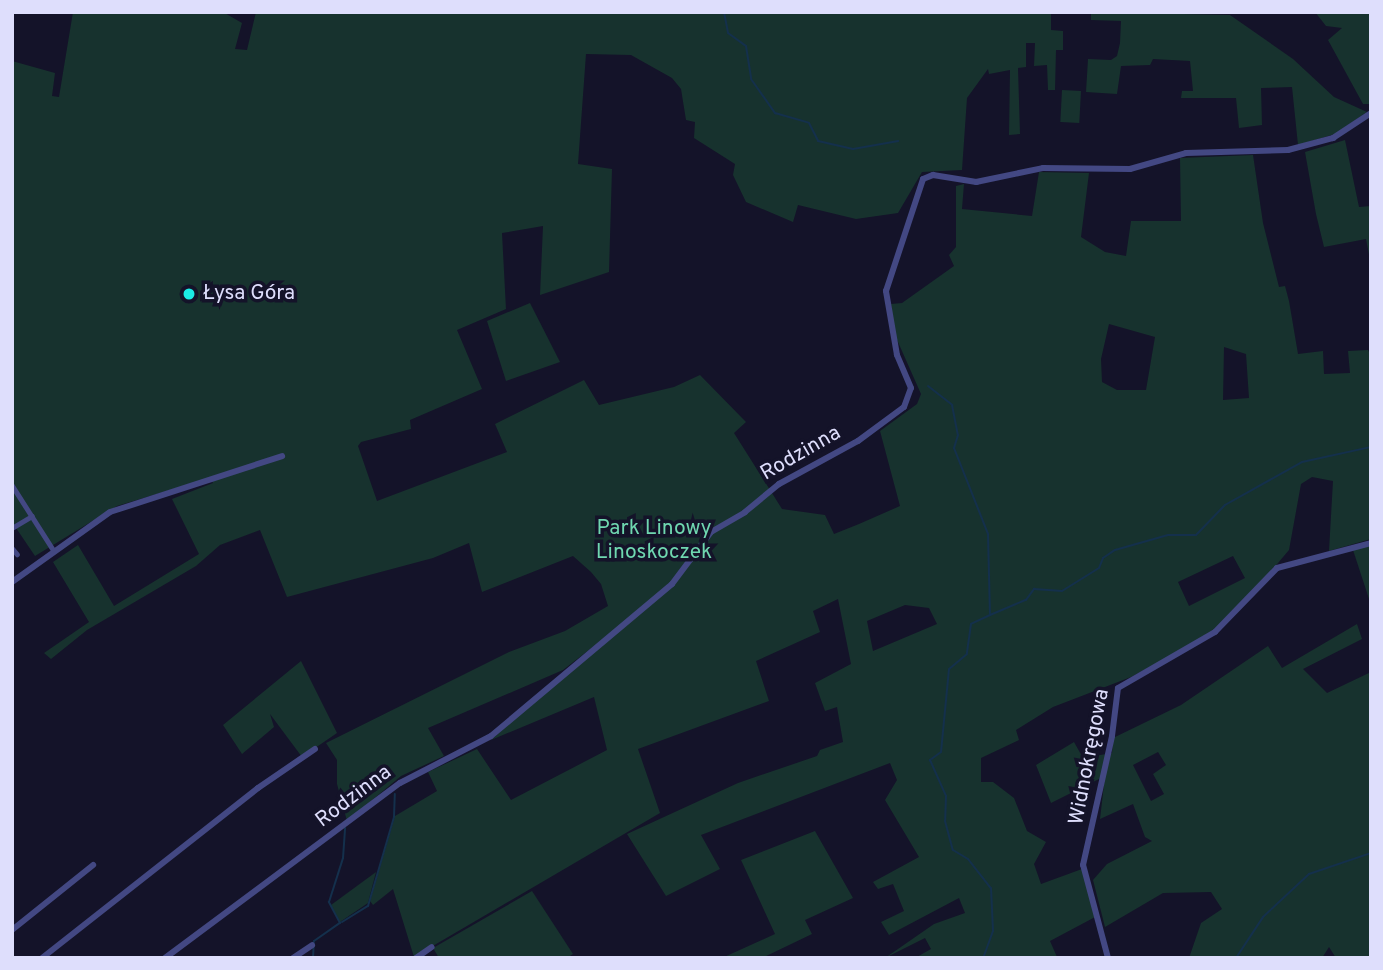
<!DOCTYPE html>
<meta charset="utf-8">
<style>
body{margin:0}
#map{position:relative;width:1383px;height:970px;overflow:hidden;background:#141329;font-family:Overpass,sans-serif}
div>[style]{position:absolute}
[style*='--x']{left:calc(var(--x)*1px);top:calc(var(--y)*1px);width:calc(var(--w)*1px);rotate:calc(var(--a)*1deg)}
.green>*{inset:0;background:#17322e;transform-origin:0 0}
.stream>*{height:2px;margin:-1px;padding:0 1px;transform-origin:1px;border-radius:1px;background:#14304c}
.pedestrian>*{height:4.5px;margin:-2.25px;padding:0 2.25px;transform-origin:2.25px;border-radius:2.25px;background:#434883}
.minor>*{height:6px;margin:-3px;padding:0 3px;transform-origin:3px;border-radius:3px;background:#434883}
.dots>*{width:19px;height:19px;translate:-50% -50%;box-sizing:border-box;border:4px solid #141329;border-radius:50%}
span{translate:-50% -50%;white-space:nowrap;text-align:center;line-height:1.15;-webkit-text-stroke:7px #141329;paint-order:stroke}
.poi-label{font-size:21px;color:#dedefc}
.left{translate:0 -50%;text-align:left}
.street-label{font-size:21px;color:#dedefc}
.park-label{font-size:21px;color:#6fd7b0}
.frame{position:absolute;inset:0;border:14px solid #dedefc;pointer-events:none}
</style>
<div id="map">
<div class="green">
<div style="clip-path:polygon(evenodd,73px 12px,223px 12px,242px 23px,235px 49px,247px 50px,256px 12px,1051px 12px,1051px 30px,1063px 31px,1063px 50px,1056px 50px,1055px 90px,1048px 90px,1047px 65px,1034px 66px,1035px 43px,1026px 43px,1026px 67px,1018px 68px,1020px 134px,1009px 135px,1010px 70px,989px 74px,988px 69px,967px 98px,962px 170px,922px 172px,898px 213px,856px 219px,798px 205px,793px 222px,746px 202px,733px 175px,735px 164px,694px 138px,695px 122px,686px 120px,681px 89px,672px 78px,631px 55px,586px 54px,578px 164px,612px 169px,609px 272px,540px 295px,543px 226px,502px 233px,506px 309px,457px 330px,482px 389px,410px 420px,411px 429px,361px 442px,358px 446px,377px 501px,507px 452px,495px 424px,584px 380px,599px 405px,674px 387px,700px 375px,746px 422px,734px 433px,782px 509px,825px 515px,834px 534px,859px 524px,900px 506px,880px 431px,917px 404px,921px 394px,894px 333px,891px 304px,902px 303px,954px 266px,949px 255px,956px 247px,956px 186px,964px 184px,962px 209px,1032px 216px,1039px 172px,1089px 173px,1081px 237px,1105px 252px,1126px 256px,1131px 221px,1181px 221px,1180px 158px,1253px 155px,1263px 223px,1279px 287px,1285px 286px,1289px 301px,1298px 354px,1323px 351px,1324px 374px,1350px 373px,1348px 351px,1368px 350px,1371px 356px,1371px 539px,1329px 551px,1333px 481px,1312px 477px,1301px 484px,1289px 550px,1240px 608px,1205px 637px,1131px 677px,1053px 707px,1016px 730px,1019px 740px,981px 758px,981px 782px,993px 782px,1014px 798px,1027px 831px,1046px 842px,1034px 864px,1041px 884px,1082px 869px,1097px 916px,1050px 941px,1057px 957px,915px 958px,931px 949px,925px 938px,885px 958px,934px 924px,965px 913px,959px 898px,889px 935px,881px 922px,904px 911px,893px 884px,878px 889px,873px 882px,919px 857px,885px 800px,897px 780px,890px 763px,701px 835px,720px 869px,666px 896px,627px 834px,738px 783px,817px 756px,820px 750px,843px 742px,837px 707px,825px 711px,815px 683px,851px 664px,838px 599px,813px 611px,820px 632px,756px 661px,769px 701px,638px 749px,660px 813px,414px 957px,393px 889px,373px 905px,370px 901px,395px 816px,437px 791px,428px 772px,477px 749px,511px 800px,607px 750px,594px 697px,491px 740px,620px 626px,563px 670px,428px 728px,444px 756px,401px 776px,347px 821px,337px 784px,337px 760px,326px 743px,509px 652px,565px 631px,608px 606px,601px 584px,591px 572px,573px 556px,482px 592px,469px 543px,433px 558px,287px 597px,260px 530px,220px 545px,196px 566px,87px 630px,51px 659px,44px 653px,89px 622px,53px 562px,78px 545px,114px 606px,199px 554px,172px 499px,213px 483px,210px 478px,117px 506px,35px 556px,12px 522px,12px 61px,55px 73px,52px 96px,59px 97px,73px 12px,1109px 324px,1155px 337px,1146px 390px,1117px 390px,1102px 382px,1101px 359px,1109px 324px,73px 12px,1224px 347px,1246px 354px,1249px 398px,1223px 400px,1224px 347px,73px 12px,1233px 556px,1245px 578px,1189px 606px,1178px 582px,1233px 556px,73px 12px,905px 605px,929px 608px,937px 624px,873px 651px,867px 621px,905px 605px)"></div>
<div style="clip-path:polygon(1091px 12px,1230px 15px,1293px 59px,1334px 97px,1367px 112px,1335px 134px,1298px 145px,1292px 87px,1261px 88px,1262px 125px,1239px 128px,1236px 98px,1181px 98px,1182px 91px,1193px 91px,1190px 61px,1153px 59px,1150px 65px,1121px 66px,1117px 94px,1086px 92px,1088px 59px,1111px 60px,1117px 56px,1120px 43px,1121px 21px,1091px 20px)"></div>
<div style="clip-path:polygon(1315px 12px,1371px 12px,1371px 104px,1363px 104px,1328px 40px,1342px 28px,1326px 26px)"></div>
<div style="left:1062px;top:90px;width:19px;height:32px;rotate:3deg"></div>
<div style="clip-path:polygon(1345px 140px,1359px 207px,1371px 206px,1371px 265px,1366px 239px,1324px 247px,1316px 214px,1305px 152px)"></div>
<div style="clip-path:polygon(530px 303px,560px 362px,506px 381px,487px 321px)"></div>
<div style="clip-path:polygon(1371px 545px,1371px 605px,1353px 550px)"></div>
<div style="clip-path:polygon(evenodd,1357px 624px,1362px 639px,1303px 669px,1327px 693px,1371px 672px,1371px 958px,1336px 958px,1329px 947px,1322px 958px,1189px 958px,1201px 923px,1222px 909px,1211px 892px,1163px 893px,1105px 927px,1093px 880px,1107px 864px,1152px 841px,1145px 837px,1133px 804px,1100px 819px,1105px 776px,1051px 803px,1036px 765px,1074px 742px,1083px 758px,1112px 753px,1113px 738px,1181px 705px,1268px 646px,1282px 668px,1357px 624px,1158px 752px,1166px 765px,1153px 774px,1164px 794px,1151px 801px,1133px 765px,1158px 752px)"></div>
<div style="clip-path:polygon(301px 661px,337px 733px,302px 757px,270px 714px,274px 727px,242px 754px,223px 725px)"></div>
<div style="clip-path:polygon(815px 831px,853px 898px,805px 920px,812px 934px,762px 958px,722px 958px,775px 934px,741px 860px)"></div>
<div style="clip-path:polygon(376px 872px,368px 903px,340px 922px,331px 905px)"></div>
<div style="clip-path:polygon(532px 891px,573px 954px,567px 958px,439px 958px,433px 948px)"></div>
</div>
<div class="stream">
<div style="--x:724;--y:12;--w:21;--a:79"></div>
<div style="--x:728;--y:33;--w:22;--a:36"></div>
<div style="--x:746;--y:46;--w:33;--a:81"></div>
<div style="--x:751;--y:79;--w:42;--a:54.8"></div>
<div style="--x:775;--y:113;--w:35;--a:16"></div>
<div style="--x:809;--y:123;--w:20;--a:63"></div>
<div style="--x:818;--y:141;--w:36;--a:13"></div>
<div style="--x:853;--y:149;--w:46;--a:-10.1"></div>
<div style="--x:928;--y:386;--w:31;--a:38"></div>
<div style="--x:952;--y:405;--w:31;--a:79"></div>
<div style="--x:958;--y:435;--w:14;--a:107"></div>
<div style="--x:954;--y:448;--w:92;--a:68.4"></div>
<div style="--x:988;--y:534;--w:81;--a:88.6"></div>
<div style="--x:990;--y:615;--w:21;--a:155"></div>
<div style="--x:971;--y:624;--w:30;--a:98"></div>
<div style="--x:967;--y:654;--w:23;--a:140"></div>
<div style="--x:949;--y:669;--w:83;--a:95.5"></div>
<div style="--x:941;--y:752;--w:14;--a:144"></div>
<div style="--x:930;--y:760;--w:39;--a:66"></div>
<div style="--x:946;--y:796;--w:25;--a:92"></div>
<div style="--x:945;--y:821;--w:30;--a:75"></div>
<div style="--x:953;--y:850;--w:17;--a:31"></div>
<div style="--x:968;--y:859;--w:37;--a:52"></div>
<div style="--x:991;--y:888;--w:43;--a:87.3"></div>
<div style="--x:993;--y:931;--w:29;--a:110"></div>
<div style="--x:990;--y:615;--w:39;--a:-23"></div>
<div style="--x:1026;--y:600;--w:14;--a:-54"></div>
<div style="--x:1034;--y:589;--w:28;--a:4"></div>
<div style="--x:1062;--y:591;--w:44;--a:-31.9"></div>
<div style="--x:1099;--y:568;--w:11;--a:-68"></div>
<div style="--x:1103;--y:558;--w:14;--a:-34"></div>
<div style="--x:1115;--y:550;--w:55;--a:-15.8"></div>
<div style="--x:1168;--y:535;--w:28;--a:0"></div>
<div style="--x:1196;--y:535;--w:42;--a:-46"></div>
<div style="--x:1225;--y:505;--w:88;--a:-29.2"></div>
<div style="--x:1302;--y:462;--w:71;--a:-12.3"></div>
<div style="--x:342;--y:922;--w:31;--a:-32"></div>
<div style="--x:368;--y:906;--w:93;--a:-73.7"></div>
<div style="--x:394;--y:817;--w:23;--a:-88"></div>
<div style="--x:313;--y:958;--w:17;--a:-87"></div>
<div style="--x:314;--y:941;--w:32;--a:-35"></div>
<div style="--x:340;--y:923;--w:24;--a:-118"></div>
<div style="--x:329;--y:902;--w:46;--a:-72.3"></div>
<div style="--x:343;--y:858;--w:30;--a:-86"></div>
<div style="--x:1236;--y:958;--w:49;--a:-56.6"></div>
<div style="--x:1263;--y:917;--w:63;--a:-43.1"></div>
<div style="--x:1309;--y:874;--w:65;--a:-18.7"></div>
</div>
<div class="pedestrian">
<div style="--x:12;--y:485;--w:78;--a:57.5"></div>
<div style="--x:12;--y:528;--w:23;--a:-31"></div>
<div style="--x:12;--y:548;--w:8;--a:50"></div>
</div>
<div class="minor">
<div style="--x:12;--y:582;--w:120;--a:-35.5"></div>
<div style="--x:110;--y:512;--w:181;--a:-18"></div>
<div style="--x:12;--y:930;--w:104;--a:-38.7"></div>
<div style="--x:42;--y:958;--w:275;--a:-38.2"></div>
<div style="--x:258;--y:788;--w:69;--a:-34.4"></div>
<div style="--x:165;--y:958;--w:293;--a:-36.7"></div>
<div style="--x:400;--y:783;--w:102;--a:-27.3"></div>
<div style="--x:491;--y:736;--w:236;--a:-40"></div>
<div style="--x:672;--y:584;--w:65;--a:-53.1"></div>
<div style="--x:711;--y:532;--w:39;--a:-30"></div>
<div style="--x:745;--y:512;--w:44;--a:-39.5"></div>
<div style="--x:779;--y:484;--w:90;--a:-28.6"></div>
<div style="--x:858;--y:441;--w:57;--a:-36.5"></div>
<div style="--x:904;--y:407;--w:20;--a:-70"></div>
<div style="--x:911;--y:388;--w:36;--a:-113"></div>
<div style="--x:897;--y:355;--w:65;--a:-99.8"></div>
<div style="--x:886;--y:291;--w:118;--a:-71.7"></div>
<div style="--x:923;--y:179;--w:11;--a:-22"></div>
<div style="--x:933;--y:175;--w:44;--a:9.2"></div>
<div style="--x:976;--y:182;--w:68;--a:-11.8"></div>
<div style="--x:1043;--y:168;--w:87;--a:0.7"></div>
<div style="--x:1130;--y:169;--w:58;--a:-15.9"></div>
<div style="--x:1186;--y:153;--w:102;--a:-1.7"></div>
<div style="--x:1288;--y:150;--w:47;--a:-14.9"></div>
<div style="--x:1333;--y:138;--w:45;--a:-33.3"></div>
<div style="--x:293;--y:958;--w:23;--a:-34"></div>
<div style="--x:416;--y:958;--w:19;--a:-35"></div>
<div style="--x:1108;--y:958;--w:96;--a:-105"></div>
<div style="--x:1083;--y:865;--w:132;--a:-77.3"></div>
<div style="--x:1112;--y:736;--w:48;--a:-82.9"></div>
<div style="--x:1118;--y:688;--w:112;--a:-30"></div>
<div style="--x:1215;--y:632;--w:89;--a:-45.9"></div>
<div style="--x:1277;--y:568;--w:97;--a:-14.9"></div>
</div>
<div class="dots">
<div style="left:189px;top:294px;background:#1bebe5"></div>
</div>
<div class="poi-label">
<span class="left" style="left:203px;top:294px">Łysa Góra</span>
</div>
<div class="street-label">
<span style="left:801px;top:454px;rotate:-30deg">Rodzinna</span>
<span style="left:1090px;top:757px;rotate:-79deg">Widnokręgowa</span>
<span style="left:354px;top:797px;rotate:-37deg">Rodzinna</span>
</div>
<div class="park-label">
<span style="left:654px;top:541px">Park Linowy<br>Linoskoczek</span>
</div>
<div class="frame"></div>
</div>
